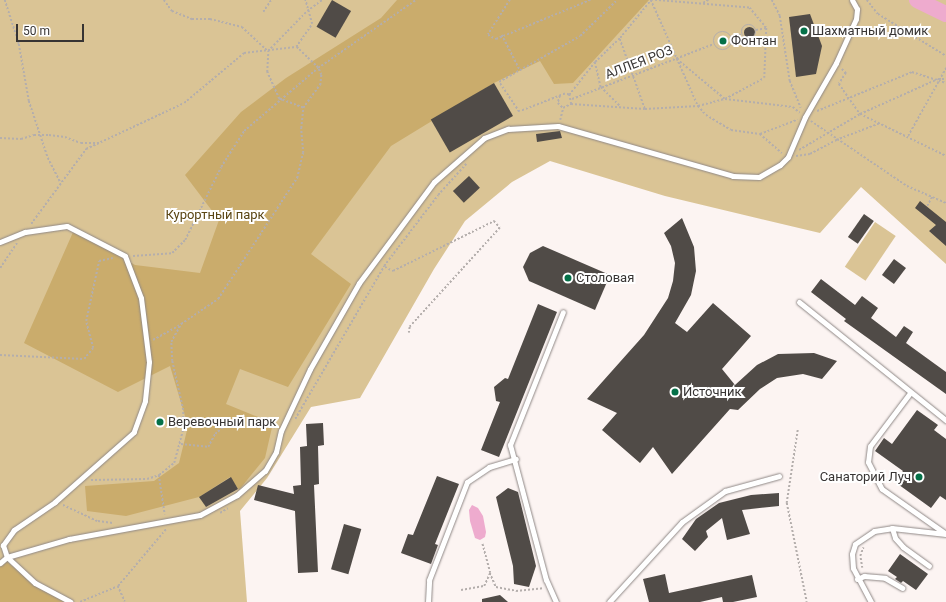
<!DOCTYPE html>
<meta charset="utf-8">
<style>
body{margin:0}
#map{position:relative;width:946px;height:602px;overflow:hidden;background:#fcf4f2;font-family:Roboto,sans-serif}
div>[style]{position:absolute}
[style*='--x']{left:calc(var(--x)*1px);top:calc(var(--y)*1px);width:calc(var(--w)*1px);rotate:calc(var(--a)*1deg)}
.green>*{inset:0;background:#dac495;transform-origin:0 0}
.forest>*{inset:0;background:#caac6c}
.water>*{inset:0;background:#eeabce}
.river>*{height:16px;margin:-8px;padding:0 8px;transform-origin:8px;border-radius:8px;background:#eeabce}
.building>*{inset:0;background:#504b47;transform-origin:0 0}
.round{border-radius:50%}
.path>*{height:1.5px;margin-top:-0.75px;transform-origin:0;background:repeating-linear-gradient(90deg,#b4aeac 0 2px,transparent 0 4px)}
.path>.ring{margin:-0.75px;padding:0;box-sizing:content-box;background:none;border:1.5px solid #b4aeac;border-radius:50%}
.roads{filter:drop-shadow(0 0 1px #8f8886) drop-shadow(0 0 1px #8f8886)}
.service>*{height:5px;margin:-2.5px;padding:0 2.5px;transform-origin:2.5px;border-radius:2.5px;background:#fff}
.dots>*{width:11px;height:11px;translate:-50% -50%;box-sizing:border-box;border:2px solid #fff;border-radius:50%}
span{translate:-50% -50%;white-space:nowrap;text-align:center;line-height:1.15;-webkit-text-stroke:4px #fff;paint-order:stroke}
.poi-label{font-size:13px;color:#373433}
.left{translate:0 -50%;text-align:left}
.right{translate:-100% -50%;text-align:right}
.street-label{font-size:13px;color:#373433}
.park-label{font-size:13px;color:#5a4513}
.scale{position:absolute;left:16px;top:24px;width:68px;height:18px;box-sizing:border-box;border:2px solid #373433;border-top:0;padding-left:5px;font-size:12px;line-height:14px;white-space:nowrap;color:#373433;-webkit-text-stroke:3px #fff;paint-order:stroke}
</style>
<div id="map">
<div class="green">
<div style="clip-path:polygon(0 0,946px 0,946px 264px,861px 187px,820px 233px,665px 196px,550px 161px,512px 182px,465px 221px,434px 269px,360px 398px,311px 407px,267px 478px,240px 511px,247px 602px,0 602px)"></div>
<div style="left:875px;top:222px;width:25px;height:54px;rotate:34deg"></div>
</div>
<div class="forest">
<div style="clip-path:polygon(397px 0,649px 0,573px 83px,554px 84px,540px 61px,494px 83px,391px 146px,311px 254px,351px 284px,288px 387px,240px 369px,226px 404px,273px 423px,265px 458px,239px 490px,230px 477px,199px 497px,126px 516px,87px 511px,85px 486px,154px 481px,179px 463px,188px 426px,170px 366px,118px 392px,24px 343px,74px 230px,135px 265px,200px 273px,219px 220px,185px 175px,241px 112px,286px 78px,381px 18px)"></div>
<div style="clip-path:polygon(6px 561px,34px 584px,67px 602px,0 602px,0 566px)"></div>
</div>
<div class="water">
<div style="clip-path:polygon(472px 505px,478px 508px,483px 516px,486px 532px,485px 537px,480px 540px,475px 538px,470px 521px,469px 510px)"></div>
</div>
<div class="river">
<div style="--x:917;--y:0;--w:32;--a:26"></div>
</div>
<div class="building">
<div style="left:332px;top:0;width:22px;height:31px;rotate:30deg"></div>
<div style="clip-path:polygon(810px 14px,822px 46px,816px 74px,796px 77px,789px 17px)"></div>
<div class="round" style="left:743.5px;top:26.5px;width:11px;height:11px"></div>
<div style="left:494px;top:83px;width:38px;height:73px;rotate:60deg"></div>
<div style="clip-path:polygon(560px 131px,562px 138px,537px 142px,536px 134px)"></div>
<div style="left:469px;top:176px;width:16px;height:22px;rotate:47deg"></div>
<div style="clip-path:polygon(920px 201px,946px 222px,946px 246px,929px 231px,936px 225px,915px 208px)"></div>
<div style="left:864px;top:214px;width:12px;height:28px;rotate:35deg"></div>
<div style="clip-path:polygon(682px 218px,694px 247px,696px 271px,691px 295px,675px 323px,687px 332px,713px 303px,751px 336px,722px 369px,735px 385px,757px 365px,778px 354px,814px 353px,837px 361px,822px 379px,803px 374px,777px 378px,760px 389px,738px 410px,730px 409px,672px 474px,653px 447px,640px 463px,602px 430px,617px 413px,587px 399px,644px 335px,668px 298px,673px 281px,675px 263px,671px 246px,664px 233px)"></div>
<div style="clip-path:polygon(543px 246px,610px 275px,595px 310px,529px 281px,523px 267px,530px 253px)"></div>
<div style="left:894px;top:259px;width:15px;height:20px;rotate:37deg"></div>
<div style="clip-path:polygon(821px 279px,855px 305px,862px 296px,878px 308px,871px 318px,896px 337px,904px 326px,913px 332px,906px 343px,946px 372px,946px 394px,844px 321px,846px 319px,811px 292px)"></div>
<div style="clip-path:polygon(538px 304px,557px 312px,499px 457px,481px 450px,500px 402px,496px 401px,494px 387px,505px 378px,508px 379px)"></div>
<div style="clip-path:polygon(917px 410px,938px 425px,934px 430px,946px 439px,946px 500px,940px 496px,931px 508px,895px 482px,903px 471px,875px 451px,884px 438px,892px 444px)"></div>
<div style="clip-path:polygon(323px 423px,324px 445px,318px 446px,319px 484px,314px 485px,318px 572px,298px 573px,295px 511px,254px 500px,258px 485px,294px 494px,293px 486px,301px 485px,300px 447px,307px 446px,306px 424px)"></div>
<div style="clip-path:polygon(437px 476px,459px 484px,435px 544px,438px 545px,431px 564px,401px 553px,408px 534px,413px 535px)"></div>
<div style="clip-path:polygon(231px 477px,238px 489px,206px 507px,199px 497px)"></div>
<div style="clip-path:polygon(508px 488px,518px 492px,536px 566px,529px 587px,514px 584px,513px 566px,496px 497px)"></div>
<div style="clip-path:polygon(779px 493px,779px 506px,742px 510px,750px 534px,727px 540px,722px 518px,706px 531px,708px 537px,695px 551px,682px 539px,696px 519px,719px 503px,751px 495px)"></div>
<div style="left:344px;top:524px;width:18px;height:47px;rotate:16deg"></div>
<div style="clip-path:polygon(900px 554px,928px 574px,916px 590px,903px 581px,901px 583px,895px 579px,897px 577px,888px 571px)"></div>
<div style="clip-path:polygon(665px 574px,669px 593px,752px 575px,757px 597px,733px 602px,723px 602px,722px 597px,700px 602px,649px 602px,643px 579px)"></div>
<div style="clip-path:polygon(500px 595px,508px 602px,482px 602px,482px 599px)"></div>
</div>
<div class="path">
<div style="--x:5;--y:0;--w:46;--a:72.3"></div>
<div style="--x:19;--y:44;--w:58;--a:80"></div>
<div style="--x:29;--y:101;--w:60;--a:71.6"></div>
<div style="--x:48;--y:158;--w:28;--a:63"></div>
<div style="--x:164;--y:0;--w:14;--a:54"></div>
<div style="--x:172;--y:11;--w:22;--a:22"></div>
<div style="--x:192;--y:19;--w:18;--a:0"></div>
<div style="--x:210;--y:19;--w:33;--a:14"></div>
<div style="--x:242;--y:27;--w:35;--a:43"></div>
<div style="--x:510;--y:0;--w:41;--a:122.2"></div>
<div style="--x:488;--y:35;--w:9;--a:27"></div>
<div style="--x:496;--y:39;--w:102;--a:-22.5"></div>
<div style="--x:651;--y:0;--w:116;--a:66.1"></div>
<div style="--x:698;--y:106;--w:12;--a:48"></div>
<div style="--x:706;--y:115;--w:29;--a:31"></div>
<div style="--x:731;--y:130;--w:29;--a:8"></div>
<div style="--x:760;--y:134;--w:40;--a:-21"></div>
<div style="--x:772;--y:0;--w:18;--a:63"></div>
<div style="--x:780;--y:16;--w:66;--a:81.3"></div>
<div style="--x:790;--y:81;--w:29;--a:68"></div>
<div style="--x:867;--y:0;--w:18;--a:52"></div>
<div style="--x:878;--y:14;--w:80;--a:31.7"></div>
<div style="--x:703;--y:3;--w:6;--a:-31"></div>
<div style="--x:263;--y:12;--w:14;--a:-56"></div>
<div class="ring" style="left:742px;top:25px;width:12.5px;height:12.5px"></div>
<div style="--x:756;--y:30;--w:10;--a:-11"></div>
<div class="ring" style="left:714px;top:32px;width:16.5px;height:16.5px"></div>
<div style="--x:502;--y:35;--w:39;--a:63"></div>
<div style="--x:731;--y:37;--w:11;--a:-15"></div>
<div style="--x:620;--y:39;--w:74;--a:70.3"></div>
<div style="--x:677;--y:59;--w:62;--a:39.8"></div>
<div style="--x:725;--y:99;--w:68;--a:6.7"></div>
<div style="--x:793;--y:107;--w:9;--a:41"></div>
<div style="--x:595;--y:62;--w:26;--a:77"></div>
<div style="--x:601;--y:87;--w:28;--a:45"></div>
<div style="--x:842;--y:69;--w:6;--a:45"></div>
<div style="--x:846;--y:73;--w:13;--a:122"></div>
<div style="--x:839;--y:84;--w:37;--a:55"></div>
<div style="--x:860;--y:114;--w:96;--a:26"></div>
<div style="--x:569;--y:95;--w:4;--a:-166"></div>
<div style="--x:565;--y:94;--w:49;--a:158.6"></div>
<div style="--x:519;--y:112;--w:36;--a:-124"></div>
<div style="--x:499;--y:82;--w:93;--a:-29.6"></div>
<div style="--x:580;--y:36;--w:52;--a:-44.2"></div>
<div style="--x:569;--y:95;--w:42;--a:-51.8"></div>
<div style="--x:595;--y:62;--w:35;--a:-44"></div>
<div style="--x:620;--y:38;--w:49;--a:-50.8"></div>
<div style="--x:560;--y:96;--w:7;--a:106"></div>
<div style="--x:558;--y:103;--w:7;--a:45"></div>
<div style="--x:563;--y:108;--w:9;--a:-27"></div>
<div style="--x:571;--y:104;--w:9;--a:-103"></div>
<div style="--x:572;--y:99;--w:152;--a:-21.2"></div>
<div style="--x:571;--y:104;--w:74;--a:3.9"></div>
<div style="--x:645;--y:109;--w:53;--a:-3.2"></div>
<div style="--x:698;--y:106;--w:28;--a:-15"></div>
<div style="--x:725;--y:99;--w:44;--a:-28.3"></div>
<div style="--x:764;--y:78;--w:50;--a:-87.7"></div>
<div style="--x:766;--y:28;--w:26;--a:-130"></div>
<div style="--x:749;--y:8;--w:98;--a:-175.3"></div>
<div style="--x:303;--y:108;--w:26;--a:-159"></div>
<div style="--x:279;--y:99;--w:30;--a:-114"></div>
<div style="--x:267;--y:72;--w:21;--a:-87"></div>
<div style="--x:268;--y:51;--w:56;--a:-45.7"></div>
<div style="--x:307;--y:11;--w:19;--a:-36"></div>
<div style="--x:817;--y:111;--w:103;--a:-22.3"></div>
<div style="--x:912;--y:72;--w:36;--a:18"></div>
<div style="--x:560;--y:120;--w:12;--a:-76"></div>
<div style="--x:811;--y:121;--w:116;--a:34.1"></div>
<div style="--x:907;--y:186;--w:43;--a:23.6"></div>
<div style="--x:760;--y:134;--w:29;--a:41"></div>
<div style="--x:908;--y:136;--w:78;--a:-60.8"></div>
<div style="--x:0;--y:138;--w:21;--a:3"></div>
<div style="--x:21;--y:139;--w:14;--a:-17"></div>
<div style="--x:34;--y:135;--w:15;--a:0"></div>
<div style="--x:49;--y:135;--w:16;--a:7"></div>
<div style="--x:65;--y:137;--w:17;--a:21"></div>
<div style="--x:81;--y:143;--w:17;--a:0"></div>
<div style="--x:799;--y:150;--w:71;--a:-30.5"></div>
<div style="--x:860;--y:114;--w:85;--a:-24.2"></div>
<div style="--x:938;--y:79;--w:8;--a:0"></div>
<div style="--x:796;--y:156;--w:14;--a:-8"></div>
<div style="--x:810;--y:154;--w:30;--a:-28"></div>
<div style="--x:836;--y:140;--w:47;--a:-21.1"></div>
<div style="--x:927;--y:206;--w:10;--a:-61"></div>
<div style="--x:31;--y:224;--w:93;--a:-53.7"></div>
<div style="--x:86;--y:149;--w:108;--a:-25.1"></div>
<div style="--x:184;--y:103;--w:78;--a:-39.8"></div>
<div style="--x:244;--y:53;--w:52;--a:-6.6"></div>
<div style="--x:133;--y:256;--w:39;--a:-4"></div>
<div style="--x:172;--y:253;--w:18;--a:-45"></div>
<div style="--x:185;--y:240;--w:81;--a:-63.7"></div>
<div style="--x:221;--y:167;--w:43;--a:-57.4"></div>
<div style="--x:244;--y:131;--w:97;--a:-40.4"></div>
<div style="--x:318;--y:68;--w:119;--a:-34.8"></div>
<div style="--x:385;--y:267;--w:9;--a:27"></div>
<div style="--x:393;--y:271;--w:113;--a:-26.3"></div>
<div style="--x:494;--y:221;--w:9;--a:49"></div>
<div style="--x:500;--y:228;--w:134;--a:132.3"></div>
<div style="--x:410;--y:327;--w:6;--a:99"></div>
<div style="--x:0;--y:268;--w:30;--a:-56"></div>
<div style="--x:153;--y:340;--w:31;--a:-29"></div>
<div style="--x:0;--y:355;--w:84;--a:2.7"></div>
<div style="--x:84;--y:359;--w:14;--a:-51"></div>
<div style="--x:93;--y:348;--w:28;--a:-105"></div>
<div style="--x:86;--y:321;--w:61;--a:-77.8"></div>
<div style="--x:99;--y:261;--w:14;--a:-12"></div>
<div style="--x:295;--y:419;--w:177;--a:-59.8"></div>
<div style="--x:384;--y:266;--w:89;--a:-52.7"></div>
<div style="--x:438;--y:195;--w:42;--a:-47.9"></div>
<div style="--x:798;--y:430;--w:74;--a:98.6"></div>
<div style="--x:787;--y:503;--w:101;--a:78.6"></div>
<div style="--x:181;--y:444;--w:27;--a:6"></div>
<div style="--x:208;--y:447;--w:15;--a:-62"></div>
<div style="--x:215;--y:434;--w:11;--a:-41"></div>
<div style="--x:223;--y:427;--w:30;--a:-6"></div>
<div style="--x:253;--y:424;--w:6;--a:-51"></div>
<div style="--x:257;--y:419;--w:20;--a:27"></div>
<div style="--x:159;--y:475;--w:40;--a:81.5"></div>
<div style="--x:91;--y:480;--w:56;--a:-1"></div>
<div style="--x:147;--y:479;--w:13;--a:-18"></div>
<div style="--x:159;--y:475;--w:19;--a:-39"></div>
<div style="--x:174;--y:463;--w:34;--a:-75"></div>
<div style="--x:183;--y:430;--w:20;--a:-90"></div>
<div style="--x:183;--y:410;--w:50;--a:-102.7"></div>
<div style="--x:172;--y:361;--w:19;--a:-93"></div>
<div style="--x:171;--y:342;--w:21;--a:-61"></div>
<div style="--x:181;--y:324;--w:45;--a:-34"></div>
<div style="--x:218;--y:299;--w:145;--a:-56.9"></div>
<div style="--x:297;--y:178;--w:26;--a:-77"></div>
<div style="--x:303;--y:153;--w:25;--a:-95"></div>
<div style="--x:301;--y:128;--w:20;--a:-84"></div>
<div style="--x:303;--y:108;--w:29;--a:-54"></div>
<div style="--x:320;--y:85;--w:10;--a:-84"></div>
<div style="--x:321;--y:75;--w:8;--a:-113"></div>
<div style="--x:318;--y:68;--w:30;--a:-136"></div>
<div style="--x:296;--y:47;--w:28;--a:-55"></div>
<div style="--x:312;--y:24;--w:25;--a:-106"></div>
<div style="--x:63;--y:505;--w:38;--a:25"></div>
<div style="--x:98;--y:521;--w:15;--a:8"></div>
<div style="--x:220;--y:513;--w:9;--a:-32"></div>
<div style="--x:862;--y:568;--w:12;--a:-99"></div>
<div style="--x:860;--y:556;--w:9;--a:-69"></div>
<div style="--x:490;--y:573;--w:15;--a:67"></div>
<div style="--x:496;--y:587;--w:20;--a:11"></div>
<div style="--x:516;--y:591;--w:27;--a:-6"></div>
<div style="--x:118;--y:586;--w:17;--a:66"></div>
<div style="--x:461;--y:590;--w:23;--a:-10"></div>
<div style="--x:484;--y:586;--w:14;--a:-65"></div>
<div style="--x:490;--y:573;--w:30;--a:-105"></div>
<div style="--x:80;--y:602;--w:41;--a:-22.8"></div>
<div style="--x:118;--y:586;--w:75;--a:-49.9"></div>
</div>
<div class="roads">
<div class="service">
<div style="--x:0;--y:242;--w:27;--a:-22"></div>
<div style="--x:25;--y:232;--w:42;--a:-8.1"></div>
<div style="--x:67;--y:226;--w:65;--a:27.3"></div>
<div style="--x:125;--y:256;--w:45;--a:69.1"></div>
<div style="--x:141;--y:298;--w:64;--a:82.9"></div>
<div style="--x:149;--y:362;--w:39;--a:96"></div>
<div style="--x:145;--y:401;--w:33;--a:110"></div>
<div style="--x:134;--y:432;--w:106;--a:138.5"></div>
<div style="--x:55;--y:502;--w:50;--a:145.7"></div>
<div style="--x:14;--y:530;--w:19;--a:126"></div>
<div style="--x:3;--y:545;--w:13;--a:72"></div>
<div style="--x:7;--y:557;--w:38;--a:43"></div>
<div style="--x:35;--y:583;--w:40;--a:28"></div>
<div style="--x:799;--y:302;--w:189;--a:38.8"></div>
<div style="--x:910;--y:393;--w:66;--a:127"></div>
<div style="--x:870;--y:446;--w:16;--a:97"></div>
<div style="--x:868;--y:462;--w:30;--a:63"></div>
<div style="--x:882;--y:489;--w:78;--a:35.1"></div>
<div style="--x:892;--y:528;--w:10;--a:73"></div>
<div style="--x:895;--y:538;--w:12;--a:48"></div>
<div style="--x:903;--y:547;--w:32;--a:36"></div>
<div style="--x:0;--y:563;--w:9;--a:-41"></div>
<div style="--x:7;--y:557;--w:65;--a:-16.2"></div>
<div style="--x:69;--y:539;--w:133;--a:-10.4"></div>
<div style="--x:200;--y:515;--w:42;--a:-28.4"></div>
<div style="--x:237;--y:495;--w:37;--a:-41"></div>
<div style="--x:265;--y:471;--w:22;--a:-60"></div>
<div style="--x:276;--y:452;--w:22;--a:-77"></div>
<div style="--x:281;--y:431;--w:68;--a:-64.9"></div>
<div style="--x:310;--y:369;--w:99;--a:-60.3"></div>
<div style="--x:359;--y:283;--w:126;--a:-53.4"></div>
<div style="--x:434;--y:182;--w:67;--a:-41.3"></div>
<div style="--x:484;--y:138;--w:26;--a:-21"></div>
<div style="--x:508;--y:129;--w:50;--a:-3.4"></div>
<div style="--x:558;--y:126;--w:182;--a:15.9"></div>
<div style="--x:733;--y:176;--w:26;--a:2"></div>
<div style="--x:759;--y:177;--w:24;--a:-30"></div>
<div style="--x:780;--y:165;--w:11;--a:-45"></div>
<div style="--x:788;--y:157;--w:43;--a:-67"></div>
<div style="--x:805;--y:117;--w:62;--a:-60.1"></div>
<div style="--x:836;--y:63;--w:48;--a:-65.6"></div>
<div style="--x:856;--y:19;--w:10;--a:-84"></div>
<div style="--x:857;--y:9;--w:10;--a:-119"></div>
<div style="--x:857;--y:579;--w:8;--a:-23"></div>
<div style="--x:864;--y:576;--w:21;--a:5"></div>
<div style="--x:885;--y:578;--w:20;--a:30"></div>
<div style="--x:428;--y:602;--w:22;--a:-87"></div>
<div style="--x:429;--y:580;--w:105;--a:-68.8"></div>
<div style="--x:467;--y:482;--w:27;--a:-34"></div>
<div style="--x:489;--y:467;--w:28;--a:-17"></div>
<div style="--x:556;--y:602;--w:24;--a:-114"></div>
<div style="--x:546;--y:580;--w:140;--a:-104.9"></div>
<div style="--x:510;--y:445;--w:143;--a:-68.3"></div>
<div style="--x:609;--y:602;--w:108;--a:-47.6"></div>
<div style="--x:682;--y:522;--w:53;--a:-35.8"></div>
<div style="--x:725;--y:491;--w:56;--a:-15.5"></div>
<div style="--x:871;--y:602;--w:38;--a:-118"></div>
<div style="--x:853;--y:568;--w:14;--a:-94"></div>
<div style="--x:852;--y:554;--w:10;--a:-73"></div>
<div style="--x:855;--y:544;--w:23;--a:-34"></div>
<div style="--x:874;--y:531;--w:18;--a:-9"></div>
<div style="--x:892;--y:528;--w:54;--a:6.3"></div>
</div>
</div>
<div class="dots">
<div style="left:804px;top:31px;background:#047048"></div>
<div style="left:723px;top:41px;background:#047048"></div>
<div style="left:568px;top:278px;background:#047048"></div>
<div style="left:675px;top:392px;background:#047048"></div>
<div style="left:160px;top:422px;background:#047048"></div>
<div style="left:919px;top:477px;background:#047048"></div>
</div>
<div class="poi-label">
<span class="left" style="left:812px;top:31px">Шахматный домик</span>
<span class="left" style="left:731px;top:41px">Фонтан</span>
<span class="left" style="left:576px;top:278px">Столовая</span>
<span class="left" style="left:683px;top:392px">Источник</span>
<span class="left" style="left:168px;top:422px">Веревочный парк</span>
<span class="right" style="left:911px;top:477px">Cанаторий Луч</span>
</div>
<div class="street-label">
<span style="left:639px;top:63px;rotate:-21deg">АЛЛЕЯ РОЗ</span>
</div>
<div class="park-label">
<span style="left:215px;top:215px">Курортный парк</span>
</div>
<div class="scale">50 m</div>
</div>
